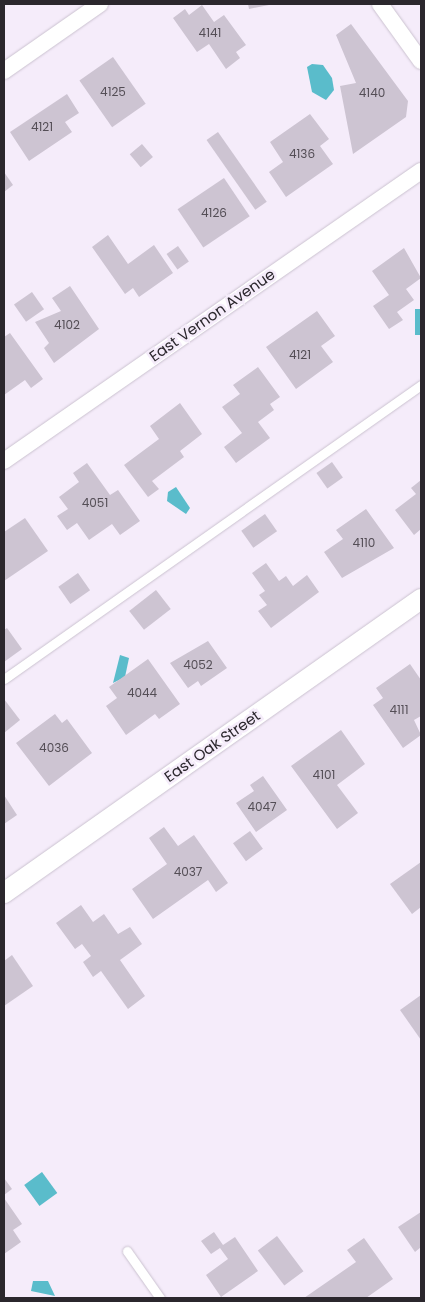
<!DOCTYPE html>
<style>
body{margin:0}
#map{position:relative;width:425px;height:1302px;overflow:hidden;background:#f5ecfa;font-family:Poppins,sans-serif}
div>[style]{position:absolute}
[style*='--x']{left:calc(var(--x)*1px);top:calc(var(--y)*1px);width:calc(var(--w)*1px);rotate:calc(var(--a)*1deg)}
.water>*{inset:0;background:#5abccb;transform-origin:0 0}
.building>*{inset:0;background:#cdc4d2;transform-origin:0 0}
.roads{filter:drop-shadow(0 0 1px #cbc2d0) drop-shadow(0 0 1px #cbc2d0)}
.service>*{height:9px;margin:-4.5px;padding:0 4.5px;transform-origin:4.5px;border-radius:4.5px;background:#fff}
.minor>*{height:16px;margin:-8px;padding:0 8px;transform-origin:8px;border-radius:8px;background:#fff}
.tertiary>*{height:20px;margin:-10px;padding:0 10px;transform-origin:10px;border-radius:10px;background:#fff}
span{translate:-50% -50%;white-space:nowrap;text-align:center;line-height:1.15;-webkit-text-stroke:5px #f5ecfa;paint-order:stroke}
.number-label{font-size:12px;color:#544e56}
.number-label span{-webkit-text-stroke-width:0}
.street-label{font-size:15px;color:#2b272d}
.frame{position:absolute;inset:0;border:5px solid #2b272d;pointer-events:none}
</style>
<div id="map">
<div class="water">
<div style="clip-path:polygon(312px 64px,323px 65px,332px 78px,334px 90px,326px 100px,312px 92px,307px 67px)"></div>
<div style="left:415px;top:309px;width:6px;height:26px"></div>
<div style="clip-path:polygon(176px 487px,190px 508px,186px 514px,167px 501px,168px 492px)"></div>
<div style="clip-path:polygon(120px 655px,129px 658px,125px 677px,113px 683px)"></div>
<div style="left:42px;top:1172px;width:26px;height:22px;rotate:54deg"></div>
<div style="clip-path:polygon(33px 1281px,48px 1281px,55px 1296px,31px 1291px)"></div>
</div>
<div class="building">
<div style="clip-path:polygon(248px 4px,269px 4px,269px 5px,249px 9px)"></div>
<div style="clip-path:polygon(202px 5px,214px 22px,224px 15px,246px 45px,236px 52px,240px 58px,226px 69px,209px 44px,197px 52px,173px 18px,185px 9px,189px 15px)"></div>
<div style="clip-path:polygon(351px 24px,408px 101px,406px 117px,353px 154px,340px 86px,356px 83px,336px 35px)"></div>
<div style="left:113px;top:57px;width:57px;height:41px;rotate:55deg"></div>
<div style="clip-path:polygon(67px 94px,79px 113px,65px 122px,72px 132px,29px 161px,10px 132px)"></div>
<div style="clip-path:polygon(310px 114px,329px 139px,320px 146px,333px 164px,286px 197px,269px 172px,283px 162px,270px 142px)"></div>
<div style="left:218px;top:132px;width:85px;height:14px;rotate:55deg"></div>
<div style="left:142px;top:144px;width:17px;height:16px;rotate:50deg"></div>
<div style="clip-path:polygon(4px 172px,13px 185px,4px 192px)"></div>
<div style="left:224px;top:178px;width:46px;height:56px;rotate:56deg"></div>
<div style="clip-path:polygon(108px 235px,128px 264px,154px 245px,173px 273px,139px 297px,133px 288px,125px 294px,92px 247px)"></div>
<div style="left:178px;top:246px;width:19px;height:14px;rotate:55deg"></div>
<div style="clip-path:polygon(404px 248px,421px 278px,406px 289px,414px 300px,397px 312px,403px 320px,389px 329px,373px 306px,389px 295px,372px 271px)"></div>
<div style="clip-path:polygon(70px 286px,99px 329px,54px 363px,44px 348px,49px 343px,35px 322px,61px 311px,52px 298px)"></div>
<div style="left:32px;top:292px;width:21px;height:22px;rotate:55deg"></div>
<div style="clip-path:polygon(317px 311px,335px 336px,321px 346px,333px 362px,296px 389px,266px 347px)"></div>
<div style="clip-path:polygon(10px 333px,43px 379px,31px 388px,25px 380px,4px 395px,4px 337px)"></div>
<div style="clip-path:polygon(258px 367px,280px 397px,270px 404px,274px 410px,258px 422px,270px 438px,236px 463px,224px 447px,242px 433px,222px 407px,240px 394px,233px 385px)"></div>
<div style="clip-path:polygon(180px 403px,202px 434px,180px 451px,184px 457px,152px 481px,159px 489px,148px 497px,124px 465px,159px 439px,150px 426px)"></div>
<div style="left:332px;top:462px;width:19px;height:19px;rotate:55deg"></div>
<div style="clip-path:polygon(87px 463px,110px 495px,118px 490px,140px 521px,120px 535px,112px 524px,89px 540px,77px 523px,67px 530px,57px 516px,68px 509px,59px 497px,79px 482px,73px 473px)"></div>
<div style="clip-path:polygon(421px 480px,421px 529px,414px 535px,395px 510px,416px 494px,411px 488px)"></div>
<div style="clip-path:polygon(366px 509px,394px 548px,342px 578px,324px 552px,343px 539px,336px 530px)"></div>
<div style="left:265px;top:514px;width:21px;height:29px;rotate:55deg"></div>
<div style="clip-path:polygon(25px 518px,48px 551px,4px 581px,4px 532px)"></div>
<div style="clip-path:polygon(266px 563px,279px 581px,286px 576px,293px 586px,307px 575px,319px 592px,271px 628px,258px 611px,267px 605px,259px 595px,265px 591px,252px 573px)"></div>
<div style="left:78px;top:573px;width:21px;height:24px;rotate:55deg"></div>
<div style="left:156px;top:590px;width:24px;height:34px;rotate:52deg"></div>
<div style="clip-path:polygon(7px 628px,22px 649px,4px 662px,4px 630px)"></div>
<div style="clip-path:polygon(208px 641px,227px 668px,201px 686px,198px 681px,188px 688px,170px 663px)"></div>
<div style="clip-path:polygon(148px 659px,180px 704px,159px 719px,155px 714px,126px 735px,106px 706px,117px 698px,109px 687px)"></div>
<div style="clip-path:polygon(410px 664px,421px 680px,421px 716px,414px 720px,421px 735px,403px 748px,373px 705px,383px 698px,376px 688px)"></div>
<div style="clip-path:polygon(4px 699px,20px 720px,4px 733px)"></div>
<div style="clip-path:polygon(55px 714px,62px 723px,67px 719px,92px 753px,49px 786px,16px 743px)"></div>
<div style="clip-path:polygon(341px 730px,365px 764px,337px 785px,358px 813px,337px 829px,291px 766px)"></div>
<div style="clip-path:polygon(263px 776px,287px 810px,256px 832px,236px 803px,254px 791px,250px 785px)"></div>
<div style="clip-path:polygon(4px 795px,17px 815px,4px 824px)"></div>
<div style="clip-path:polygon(164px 827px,178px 846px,194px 835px,228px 883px,216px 892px,208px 880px,153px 919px,132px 889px,167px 864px,149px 838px)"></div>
<div style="left:250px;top:831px;width:22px;height:21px;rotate:54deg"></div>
<div style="clip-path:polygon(421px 862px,421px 907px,412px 914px,390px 884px)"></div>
<div style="clip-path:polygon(81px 905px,93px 922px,104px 914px,118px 934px,130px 927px,142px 944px,120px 960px,145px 996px,128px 1009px,101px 971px,93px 977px,83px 962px,91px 956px,82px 944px,75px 949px,56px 923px)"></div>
<div style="clip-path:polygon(12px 955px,33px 986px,4px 1006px,4px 961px)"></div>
<div style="clip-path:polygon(421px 995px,421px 1040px,400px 1010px)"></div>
<div style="clip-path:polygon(4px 1178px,12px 1189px,4px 1195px)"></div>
<div style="clip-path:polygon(4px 1198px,22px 1224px,13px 1230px,21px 1242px,4px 1254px)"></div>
<div style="clip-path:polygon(421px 1212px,421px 1247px,415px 1252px,398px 1227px)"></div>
<div style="clip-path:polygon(214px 1232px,223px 1245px,235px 1237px,258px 1271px,221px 1297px,206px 1275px,228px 1259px,220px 1248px,211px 1254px,201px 1241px)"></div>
<div style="left:277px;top:1236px;width:44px;height:24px;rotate:53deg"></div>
<div style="clip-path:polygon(364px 1238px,393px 1279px,366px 1298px,304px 1298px,356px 1262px,347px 1250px)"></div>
</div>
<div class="roads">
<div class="service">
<div style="--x:4;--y:679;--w:510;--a:-35.19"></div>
<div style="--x:127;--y:1251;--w:57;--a:54.9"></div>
</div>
<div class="minor">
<div style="--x:380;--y:4;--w:70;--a:54.3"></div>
<div style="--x:4;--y:71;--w:117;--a:-34.9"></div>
<div style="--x:4;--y:461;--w:508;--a:-34.82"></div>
</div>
<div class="tertiary">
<div style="--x:4;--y:893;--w:510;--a:-35.19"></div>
</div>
</div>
<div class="number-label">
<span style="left:210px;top:33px">4141</span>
<span style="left:113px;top:92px">4125</span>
<span style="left:372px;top:93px">4140</span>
<span style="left:42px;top:127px">4121</span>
<span style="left:302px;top:154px">4136</span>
<span style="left:214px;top:213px">4126</span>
<span style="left:67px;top:325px">4102</span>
<span style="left:300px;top:355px">4121</span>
<span style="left:95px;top:503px">4051</span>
<span style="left:364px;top:543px">4110</span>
<span style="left:198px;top:665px">4052</span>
<span style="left:142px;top:693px">4044</span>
<span style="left:399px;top:710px">4111</span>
<span style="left:54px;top:748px">4036</span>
<span style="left:324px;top:775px">4101</span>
<span style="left:262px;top:807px">4047</span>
<span style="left:188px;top:872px">4037</span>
</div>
<div class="street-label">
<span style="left:212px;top:315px;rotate:-35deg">East Vernon Avenue</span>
<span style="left:212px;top:746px;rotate:-35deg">East Oak Street</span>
</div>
<div class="frame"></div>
</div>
